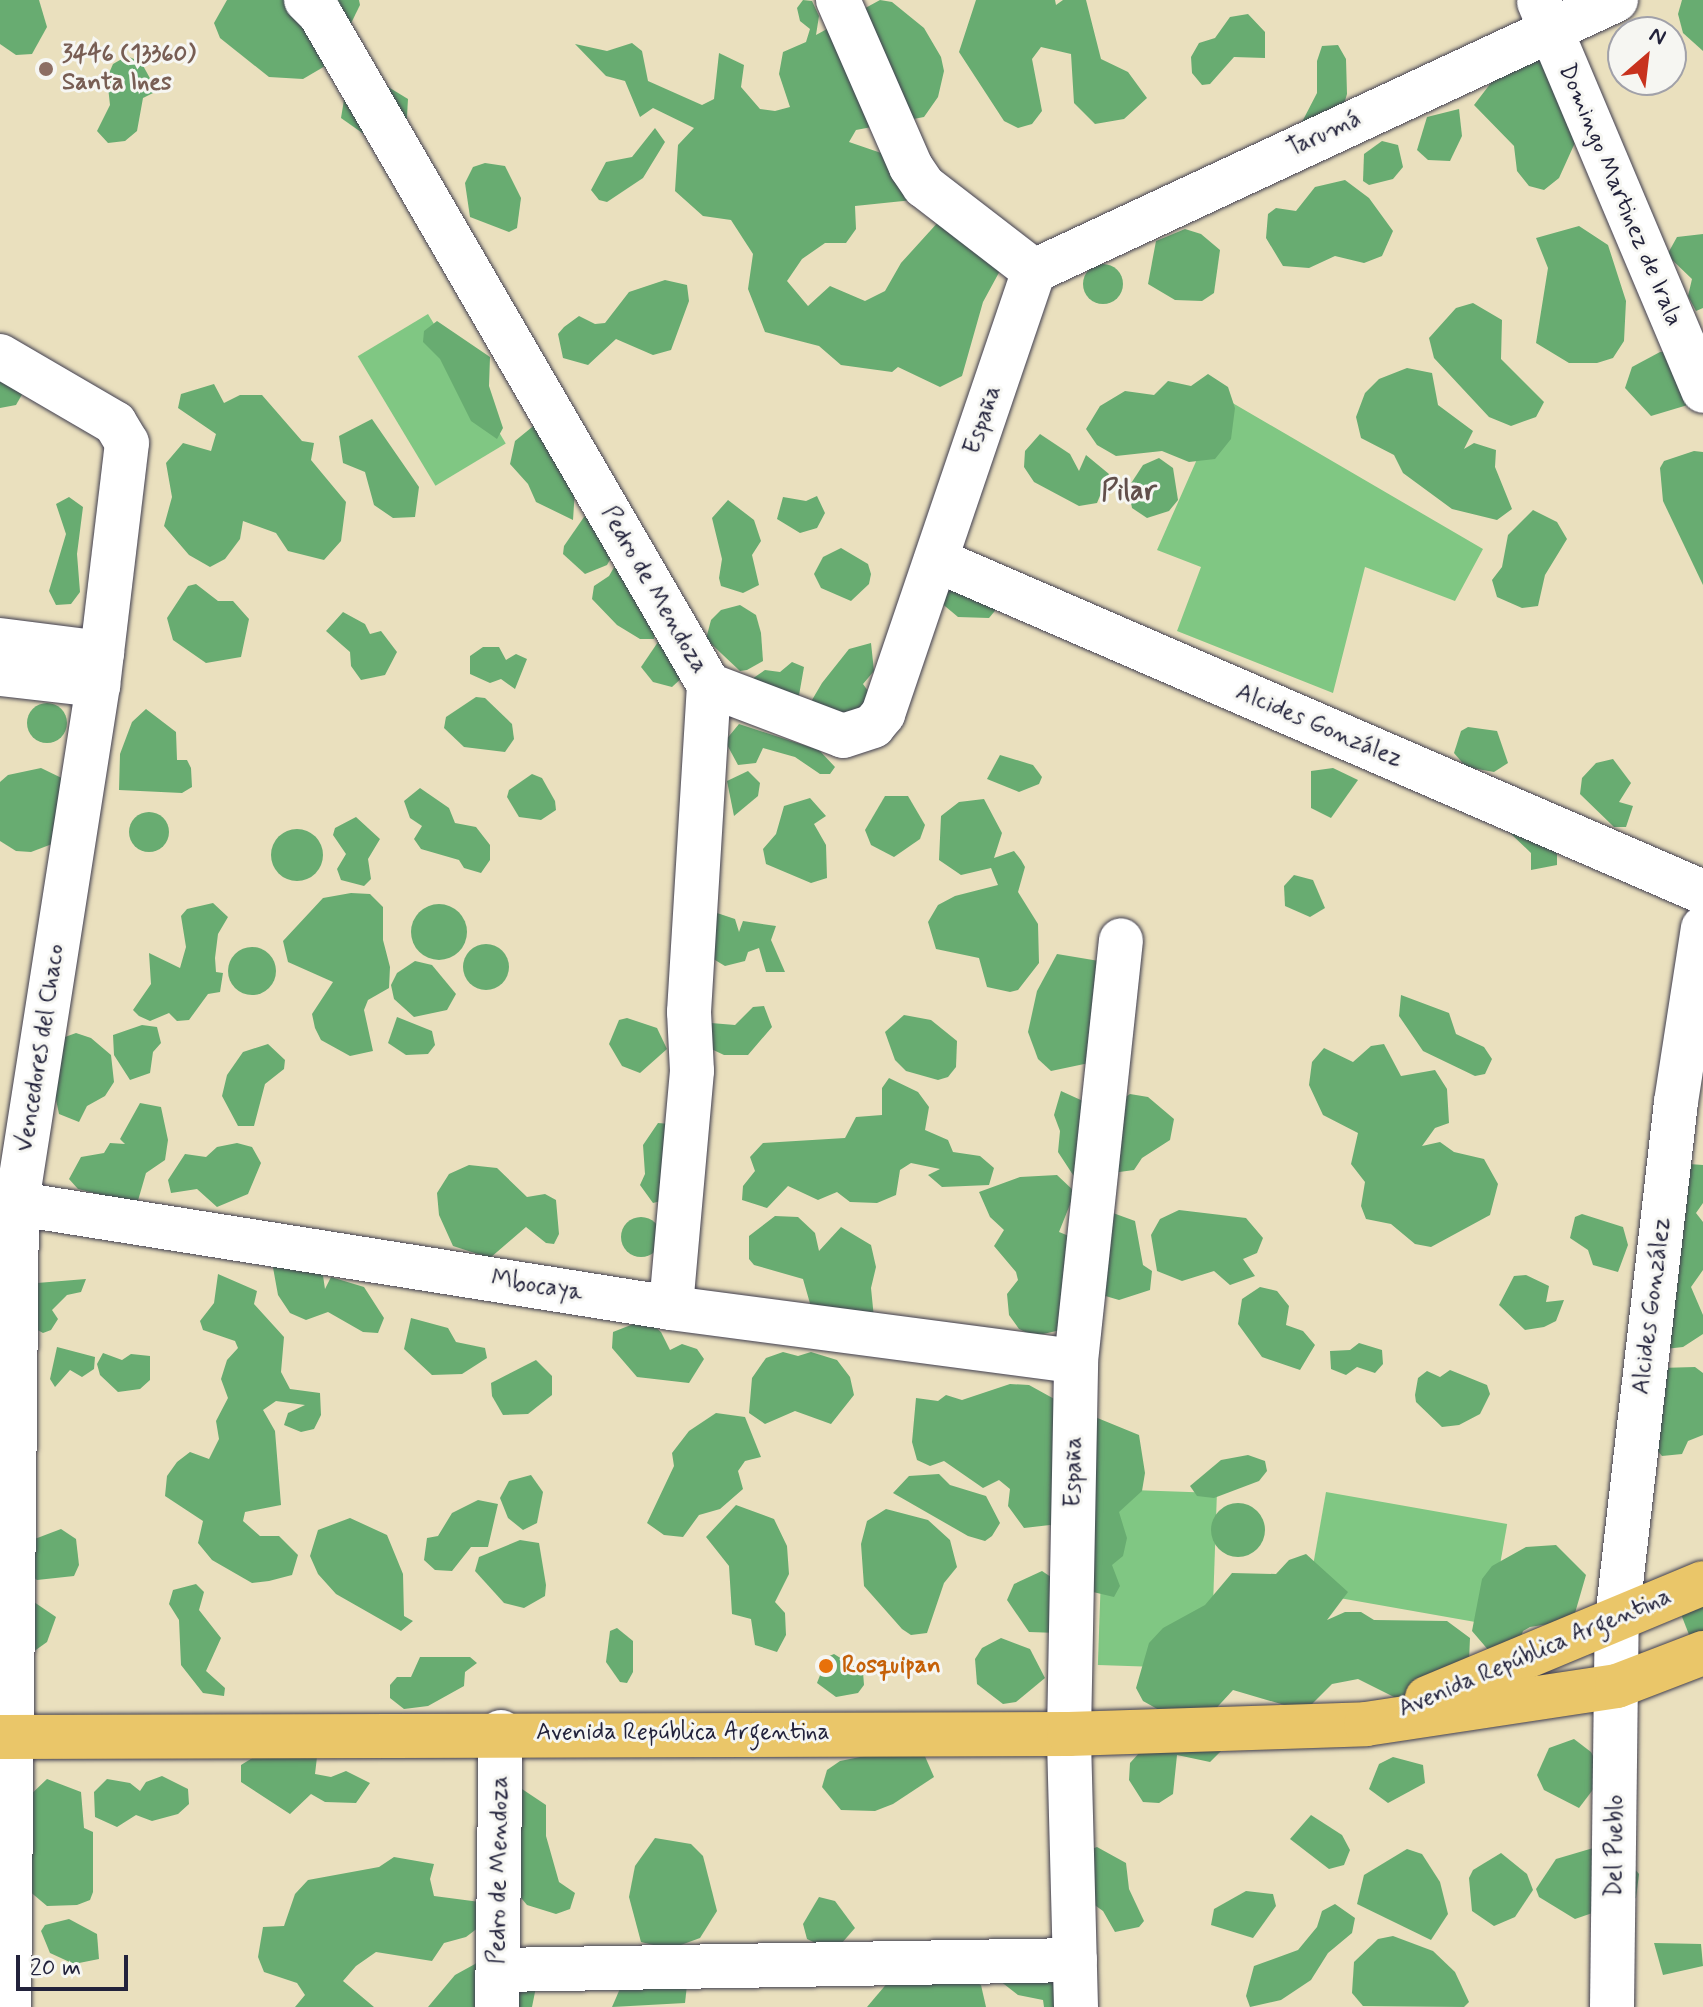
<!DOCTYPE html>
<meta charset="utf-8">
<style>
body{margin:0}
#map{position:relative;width:1703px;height:2007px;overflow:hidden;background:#eae0be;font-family:Mynerve,sans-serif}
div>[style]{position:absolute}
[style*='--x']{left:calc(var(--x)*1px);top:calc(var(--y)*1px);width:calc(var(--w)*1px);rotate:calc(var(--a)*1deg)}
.green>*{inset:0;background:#80c783;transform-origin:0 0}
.forest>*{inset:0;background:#68ac71}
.round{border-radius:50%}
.roads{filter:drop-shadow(0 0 2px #403e4f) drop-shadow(0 0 2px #403e4f)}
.minor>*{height:44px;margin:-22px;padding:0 22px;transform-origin:22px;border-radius:22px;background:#fff}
.major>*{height:44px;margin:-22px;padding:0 22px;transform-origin:22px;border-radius:22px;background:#eac669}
.dots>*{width:22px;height:22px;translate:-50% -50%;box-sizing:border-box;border:4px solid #f6f6f2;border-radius:50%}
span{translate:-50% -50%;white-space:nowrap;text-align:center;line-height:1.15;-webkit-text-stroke:6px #f6f6f2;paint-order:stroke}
.education-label{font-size:24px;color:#785e54;font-weight:700}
.left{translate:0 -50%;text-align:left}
.street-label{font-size:24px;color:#22223b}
.food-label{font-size:24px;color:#c56008;font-weight:700}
.quarter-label{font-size:28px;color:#614f4b;font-weight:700}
.north{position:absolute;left:1607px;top:16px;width:80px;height:80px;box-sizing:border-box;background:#f6f6f2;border:2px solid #a1a1a9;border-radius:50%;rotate:28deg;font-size:22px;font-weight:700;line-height:32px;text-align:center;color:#22223b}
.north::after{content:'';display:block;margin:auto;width:28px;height:36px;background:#c8321e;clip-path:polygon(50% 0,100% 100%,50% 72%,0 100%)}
.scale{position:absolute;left:16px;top:1955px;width:112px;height:36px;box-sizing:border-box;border:4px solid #22223b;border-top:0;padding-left:10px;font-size:24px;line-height:28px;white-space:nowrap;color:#22223b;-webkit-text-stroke:6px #f6f6f2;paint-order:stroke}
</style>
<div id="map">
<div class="green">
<div style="left:428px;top:314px;width:151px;height:82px;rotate:59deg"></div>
<div style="clip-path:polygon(1224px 398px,1483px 549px,1455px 601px,1365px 567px,1333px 693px,1177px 631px,1201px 567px,1157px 550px)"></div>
<div style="left:1104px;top:1489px;width:113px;height:176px;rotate:2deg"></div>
<div style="left:1326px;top:1492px;width:184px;height:102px;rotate:10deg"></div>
</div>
<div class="forest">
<div style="clip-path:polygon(0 0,39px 0,47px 27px,32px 54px,16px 55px,0 44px)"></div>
<div style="clip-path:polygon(227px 0,359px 0,360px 5px,332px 62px,303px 79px,269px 77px,220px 38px,214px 23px)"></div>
<div style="clip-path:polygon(803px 0,812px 1px,819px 16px,816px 35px,880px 0,892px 2px,924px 28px,941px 57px,944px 71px,938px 97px,924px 117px,856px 130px,849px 142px,887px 155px,913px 200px,855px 206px,856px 229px,846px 243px,825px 243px,802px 259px,787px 281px,808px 306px,830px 286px,865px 301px,885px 291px,901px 263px,950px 209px,1002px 267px,983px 302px,962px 376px,940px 387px,898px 367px,892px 372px,841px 365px,819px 346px,765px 332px,748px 289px,753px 254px,731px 220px,703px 216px,675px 191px,678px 145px,694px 128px,653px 108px,640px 117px,625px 81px,606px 76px,575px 44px,607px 51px,632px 43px,642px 51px,648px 81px,702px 105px,714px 99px,719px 53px,744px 65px,741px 87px,760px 109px,775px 111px,790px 107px,779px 74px,783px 52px,806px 42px,810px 29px,800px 21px,797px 8px)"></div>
<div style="clip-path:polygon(976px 0,1055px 0,1056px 5px,1063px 0,1086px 0,1101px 59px,1128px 72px,1147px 98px,1124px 119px,1095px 124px,1074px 103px,1071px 54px,1041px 47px,1032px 59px,1042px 111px,1032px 124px,1018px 128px,1004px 121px,959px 52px)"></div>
<div style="clip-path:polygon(1682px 0,1703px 0,1703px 51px,1683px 33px,1678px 14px)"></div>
<div style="clip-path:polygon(1248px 14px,1265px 32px,1265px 58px,1234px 57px,1210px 84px,1202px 85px,1192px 73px,1191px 57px,1199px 43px,1215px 38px,1230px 17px)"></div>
<div style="clip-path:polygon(1338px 45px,1346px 59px,1347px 94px,1338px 125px,1312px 135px,1302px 122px,1317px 93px,1317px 61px,1322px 46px)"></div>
<div style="clip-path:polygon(1525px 53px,1563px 66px,1588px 114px,1559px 178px,1544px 190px,1529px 186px,1517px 171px,1514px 146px,1474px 105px,1497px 75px)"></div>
<div style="clip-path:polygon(127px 56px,141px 62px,157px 91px,143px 98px,137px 131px,125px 141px,108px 143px,97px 131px,110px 105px,107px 78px,113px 64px)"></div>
<div style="clip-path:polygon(380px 82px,408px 99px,406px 133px,368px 137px,341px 118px,346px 88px)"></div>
<div style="clip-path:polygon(1459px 109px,1462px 136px,1450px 161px,1428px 160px,1417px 150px,1427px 117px)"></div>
<div style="clip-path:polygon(655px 128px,665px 142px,643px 178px,607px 202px,599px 200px,591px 190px,606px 162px,632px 157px)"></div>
<div style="clip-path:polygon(1382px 141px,1398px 145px,1403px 167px,1393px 179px,1369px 185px,1363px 181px,1364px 154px)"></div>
<div style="clip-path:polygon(485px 163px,505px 166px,521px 198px,517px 228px,509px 232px,470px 217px,465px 183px,473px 167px)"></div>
<div style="clip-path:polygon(1345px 180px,1369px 198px,1393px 231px,1382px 256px,1364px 263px,1335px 256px,1309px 268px,1283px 266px,1266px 238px,1268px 214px,1276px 208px,1296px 211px,1315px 187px)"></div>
<div style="clip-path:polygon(1579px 226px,1608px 245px,1626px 301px,1624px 341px,1613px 358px,1597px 363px,1569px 363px,1536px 343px,1548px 268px,1536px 238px)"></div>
<div style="clip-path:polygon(1185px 229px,1201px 234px,1220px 250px,1214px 293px,1202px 301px,1175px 300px,1148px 284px,1156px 241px)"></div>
<div style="clip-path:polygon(1703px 234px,1703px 308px,1696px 311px,1688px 296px,1692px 279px,1667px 255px,1677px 237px)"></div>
<div class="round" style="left:1083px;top:264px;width:40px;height:40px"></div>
<div style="clip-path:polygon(665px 280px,687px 285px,689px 301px,671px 350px,653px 355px,616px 339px,588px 365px,563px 358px,558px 334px,564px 327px,579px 316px,595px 324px,605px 323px,629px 292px)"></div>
<div style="clip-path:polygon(1473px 303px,1502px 320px,1501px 359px,1544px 402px,1536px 417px,1511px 426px,1489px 417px,1434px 358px,1429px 338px,1456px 308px)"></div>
<div style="clip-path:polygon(437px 321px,490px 357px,489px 386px,503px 428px,497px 439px,471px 421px,440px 359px,423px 342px,424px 331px)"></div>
<div style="clip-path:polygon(0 342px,24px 391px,16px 405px,0 408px)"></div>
<div style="clip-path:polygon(1660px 352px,1676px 352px,1691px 404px,1651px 416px,1625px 388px,1632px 367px)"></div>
<div style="clip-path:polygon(1407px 368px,1432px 373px,1438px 405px,1473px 431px,1464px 449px,1474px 443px,1496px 450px,1495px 467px,1512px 509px,1497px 520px,1452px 509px,1403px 473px,1394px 455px,1361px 438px,1356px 417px,1365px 393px,1379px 379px)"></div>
<div style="clip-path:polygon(1208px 374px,1228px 387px,1235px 408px,1231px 439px,1215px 459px,1189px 462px,1162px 451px,1116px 456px,1097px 445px,1086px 429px,1100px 406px,1125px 391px,1154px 395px,1168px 381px,1191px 386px)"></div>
<div style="clip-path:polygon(214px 384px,224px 403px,240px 395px,262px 395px,302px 441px,314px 443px,311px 460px,346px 502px,341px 541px,324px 560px,288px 551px,276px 533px,243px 521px,240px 539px,225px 559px,210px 567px,189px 555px,164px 526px,172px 497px,166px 463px,183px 443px,211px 451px,216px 434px,178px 408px,181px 394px)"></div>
<div style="clip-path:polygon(372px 419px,419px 487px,415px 517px,393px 518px,374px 505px,365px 472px,343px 463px,339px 436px)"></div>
<div style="clip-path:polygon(537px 423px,576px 475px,573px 520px,536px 502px,528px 484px,510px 464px,515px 441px)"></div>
<div style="clip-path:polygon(1040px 434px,1070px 454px,1079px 471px,1086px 455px,1109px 474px,1097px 503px,1079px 506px,1034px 482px,1024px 467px,1025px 451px)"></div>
<div style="clip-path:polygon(1694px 451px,1703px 452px,1703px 585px,1663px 501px,1660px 468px,1664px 461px)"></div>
<div style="clip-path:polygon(1159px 458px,1173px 468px,1178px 500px,1169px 511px,1147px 518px,1132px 508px,1128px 488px,1143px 465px)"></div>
<div style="clip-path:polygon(817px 496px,825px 513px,817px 528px,800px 533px,777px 519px,783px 497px,806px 501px)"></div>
<div style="clip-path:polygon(69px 497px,83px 507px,77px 554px,80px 592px,71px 604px,56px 605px,49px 591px,66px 534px,56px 504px)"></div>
<div style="clip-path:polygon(728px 500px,754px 520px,761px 541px,752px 555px,759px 585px,743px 593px,721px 586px,719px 578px,722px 559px,712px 518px)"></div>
<div style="clip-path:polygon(1533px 510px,1557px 522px,1567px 539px,1545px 575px,1538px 606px,1522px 608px,1497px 597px,1492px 580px,1502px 567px,1508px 535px)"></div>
<div style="clip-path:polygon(594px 513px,615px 551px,607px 565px,585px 574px,563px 554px,564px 546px,584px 517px)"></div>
<div style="clip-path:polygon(841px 548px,868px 564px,871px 574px,869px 584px,851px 601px,821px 588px,814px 574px,823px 557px)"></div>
<div style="clip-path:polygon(620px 557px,661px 602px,654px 639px,640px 639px,617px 625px,592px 599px,594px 586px,609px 576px)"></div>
<div style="clip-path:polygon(928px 566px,998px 606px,994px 612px,989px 618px,958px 617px,921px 586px)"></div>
<div style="clip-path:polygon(196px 584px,218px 601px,233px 601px,249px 619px,241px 657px,206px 663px,173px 640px,167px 618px,188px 586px)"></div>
<div style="clip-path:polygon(740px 605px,756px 615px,761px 633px,763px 661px,747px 670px,740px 671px,706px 639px,711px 620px,721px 610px)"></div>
<div style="clip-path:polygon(343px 612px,365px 624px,370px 634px,381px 631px,397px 652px,385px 675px,361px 680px,351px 666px,350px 652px,326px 631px)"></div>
<div style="clip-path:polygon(658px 642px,673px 642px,684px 676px,672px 687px,653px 682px,641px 667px)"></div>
<div style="clip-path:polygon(871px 643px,874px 671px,863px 684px,868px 691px,861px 726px,813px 707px,812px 700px,822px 683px,849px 649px)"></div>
<div style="clip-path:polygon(499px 647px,506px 660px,516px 654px,527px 659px,515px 689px,501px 679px,490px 683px,470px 674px,470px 656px,483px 647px)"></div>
<div style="clip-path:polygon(792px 662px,804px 667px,798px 701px,752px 679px,765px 670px,780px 672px)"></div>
<div style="clip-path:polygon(476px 697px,485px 698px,512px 724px,514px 739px,505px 752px,464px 747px,444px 728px,446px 717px)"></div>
<div class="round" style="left:27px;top:703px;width:40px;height:40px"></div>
<div style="clip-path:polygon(146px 709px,176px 732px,177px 760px,187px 760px,191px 768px,192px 787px,182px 793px,119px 790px,120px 754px,132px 722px)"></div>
<div style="clip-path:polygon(739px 724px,819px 750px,835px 767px,830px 774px,820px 774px,795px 757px,763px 748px,756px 763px,738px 765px,725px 741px)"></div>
<div style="clip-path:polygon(1468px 727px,1497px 731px,1508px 763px,1494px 772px,1466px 767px,1454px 753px,1461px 731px)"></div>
<div style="clip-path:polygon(1000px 755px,1033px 765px,1042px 777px,1039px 784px,1019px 792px,987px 779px)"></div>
<div style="clip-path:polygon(1613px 759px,1631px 783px,1619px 802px,1633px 806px,1626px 827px,1614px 827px,1580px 794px,1582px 778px,1596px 763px)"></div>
<div style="clip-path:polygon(41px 768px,76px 785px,60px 841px,31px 852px,16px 851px,0 841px,0 782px,8px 775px)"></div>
<div style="clip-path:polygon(1333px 768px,1358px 780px,1331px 818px,1311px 808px,1311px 771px)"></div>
<div style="clip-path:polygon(748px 771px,760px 783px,758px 796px,734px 816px,727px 781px)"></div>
<div style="clip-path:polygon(532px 774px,542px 778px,555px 801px,556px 810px,541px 820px,519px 817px,507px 797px,509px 790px)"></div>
<div style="clip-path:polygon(420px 788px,449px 808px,455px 823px,476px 827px,490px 845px,490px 860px,481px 873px,464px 868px,459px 860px,421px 849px,414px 839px,422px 826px,410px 818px,404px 801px)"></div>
<div style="clip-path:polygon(885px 796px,908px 796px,925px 825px,920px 839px,894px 857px,871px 845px,865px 830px)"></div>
<div style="clip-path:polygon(810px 798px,826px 816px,814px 824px,826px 845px,827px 878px,811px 883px,766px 864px,763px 849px,776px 834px,784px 806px)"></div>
<div style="clip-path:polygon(984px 799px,1002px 833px,994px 858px,1014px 851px,1021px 860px,1025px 867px,1018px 892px,1038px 924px,1039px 963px,1018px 990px,1010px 992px,987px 987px,979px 958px,936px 949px,928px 922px,938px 905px,955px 896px,998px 885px,991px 868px,961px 875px,939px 860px,941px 816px,959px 802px)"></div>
<div class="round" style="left:129px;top:812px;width:40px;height:40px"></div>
<div style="clip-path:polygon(356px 817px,380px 839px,368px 859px,371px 879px,364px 886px,341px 880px,337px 869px,346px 854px,333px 835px,335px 828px)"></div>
<div class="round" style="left:271px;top:829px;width:52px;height:52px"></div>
<div style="clip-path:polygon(1509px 832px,1557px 846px,1557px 865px,1531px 870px,1531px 853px)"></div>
<div style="clip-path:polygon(1294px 875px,1313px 880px,1325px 908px,1310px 917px,1285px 906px,1284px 886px)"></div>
<div style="clip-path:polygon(351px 893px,370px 894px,383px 907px,383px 940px,390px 967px,389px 988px,368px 1000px,364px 1010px,373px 1051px,350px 1056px,321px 1040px,315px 1028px,312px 1014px,333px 982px,288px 962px,283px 941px,323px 898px)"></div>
<div style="clip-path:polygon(213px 903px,228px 917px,218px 934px,215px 958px,216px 972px,223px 973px,220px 992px,208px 994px,189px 1020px,177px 1021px,169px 1013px,150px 1021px,139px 1016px,133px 1010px,151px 984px,149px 953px,180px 968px,186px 947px,181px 916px,187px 909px)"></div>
<div class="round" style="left:411px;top:904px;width:56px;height:56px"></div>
<div style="clip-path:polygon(714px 912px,735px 919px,739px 932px,743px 921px,776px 926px,771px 940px,785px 972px,766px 972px,759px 948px,748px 952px,745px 961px,725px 966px,710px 957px)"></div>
<div class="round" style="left:463px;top:944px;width:46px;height:46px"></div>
<div class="round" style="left:228px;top:947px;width:48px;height:48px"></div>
<div style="clip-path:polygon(1057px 954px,1105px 962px,1089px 1063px,1051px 1071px,1038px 1059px,1028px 1032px,1037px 991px)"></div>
<div style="clip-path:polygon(415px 961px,432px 965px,456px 994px,447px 1010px,414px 1017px,394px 999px,391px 985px,397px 973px)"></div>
<div style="clip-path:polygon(1401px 995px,1449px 1013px,1456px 1034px,1484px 1047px,1492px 1059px,1485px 1074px,1475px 1076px,1423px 1051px,1399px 1016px)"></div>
<div style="clip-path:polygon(764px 1006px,772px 1027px,748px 1055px,724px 1055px,707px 1047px,711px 1023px,735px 1025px,753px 1007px)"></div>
<div style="clip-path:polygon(904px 1015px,931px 1020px,957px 1041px,956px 1067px,948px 1077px,938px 1080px,906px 1071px,895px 1060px,885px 1032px)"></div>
<div style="clip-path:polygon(397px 1017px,432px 1031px,435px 1045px,428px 1054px,406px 1055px,388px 1043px)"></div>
<div style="clip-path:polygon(627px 1018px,657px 1028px,667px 1049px,640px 1073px,622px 1066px,609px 1044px,619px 1020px)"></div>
<div style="clip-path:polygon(142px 1025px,157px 1027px,161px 1043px,153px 1052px,150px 1073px,130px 1080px,114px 1055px,113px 1035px)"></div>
<div style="clip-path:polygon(76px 1033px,91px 1038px,111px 1055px,114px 1082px,105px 1096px,87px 1106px,79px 1122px,59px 1114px,54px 1090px,65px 1037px)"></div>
<div style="clip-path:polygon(268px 1044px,285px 1060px,284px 1069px,265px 1084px,254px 1126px,238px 1126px,222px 1096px,227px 1075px,243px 1052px)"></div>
<div style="clip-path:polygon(1384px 1044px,1401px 1076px,1435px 1070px,1447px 1089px,1449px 1123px,1435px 1128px,1422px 1146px,1440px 1142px,1454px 1152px,1484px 1159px,1498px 1184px,1490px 1215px,1431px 1247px,1415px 1244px,1391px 1224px,1366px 1219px,1361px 1206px,1365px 1182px,1351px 1164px,1358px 1133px,1323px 1115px,1309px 1085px,1312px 1062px,1324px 1048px,1353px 1062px,1371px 1046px)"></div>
<div style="clip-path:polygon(889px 1078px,918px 1092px,929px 1107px,925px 1130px,948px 1140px,953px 1152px,980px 1156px,994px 1168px,989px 1185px,942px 1187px,928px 1175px,940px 1169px,911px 1163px,900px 1170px,896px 1195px,877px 1203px,850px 1202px,837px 1192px,818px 1200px,788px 1186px,767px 1208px,742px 1200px,743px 1186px,755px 1171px,750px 1157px,763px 1143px,845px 1138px,856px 1117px,882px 1115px,882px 1088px)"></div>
<div style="clip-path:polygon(1061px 1091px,1094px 1106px,1113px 1105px,1130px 1094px,1148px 1097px,1174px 1119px,1170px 1140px,1142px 1158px,1134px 1170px,1075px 1178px,1058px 1152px,1060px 1131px,1054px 1115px)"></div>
<div style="clip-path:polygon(140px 1103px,161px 1107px,168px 1140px,165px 1160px,146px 1173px,137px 1204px,78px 1189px,69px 1179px,81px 1157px,104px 1153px,110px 1143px,125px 1144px,120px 1139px)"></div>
<div style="clip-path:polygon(658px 1123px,670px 1124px,665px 1200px,653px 1203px,640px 1185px,645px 1174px,643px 1145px)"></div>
<div style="clip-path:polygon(237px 1143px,252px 1147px,261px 1163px,248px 1194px,217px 1207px,197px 1189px,171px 1193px,168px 1180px,185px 1154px,206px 1157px,217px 1147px)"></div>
<div style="clip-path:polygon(1689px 1164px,1703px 1165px,1703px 1203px,1696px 1213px,1703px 1222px,1703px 1270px,1691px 1287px,1703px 1315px,1703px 1334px,1683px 1347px,1665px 1349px)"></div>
<div style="clip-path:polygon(469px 1165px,497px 1168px,527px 1197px,545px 1194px,556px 1200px,559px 1234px,554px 1244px,546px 1243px,526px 1227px,490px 1258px,453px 1246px,439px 1215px,437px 1193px,449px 1174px)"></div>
<div style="clip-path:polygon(1057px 1175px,1075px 1192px,1059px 1232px,1074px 1238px,1113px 1213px,1135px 1221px,1143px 1265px,1152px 1271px,1150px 1290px,1119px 1300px,1102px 1295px,1067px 1297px,1060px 1301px,1061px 1330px,1034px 1336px,1019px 1329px,1009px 1315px,1007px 1294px,1018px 1280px,1016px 1272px,994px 1246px,1004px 1230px,990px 1217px,979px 1192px,1020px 1177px)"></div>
<div style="clip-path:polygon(1179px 1210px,1246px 1218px,1263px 1238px,1257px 1253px,1243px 1259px,1255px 1276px,1230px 1285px,1214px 1271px,1182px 1281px,1157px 1271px,1151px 1235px,1160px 1219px)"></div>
<div style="clip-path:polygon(1582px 1214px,1623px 1227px,1628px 1245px,1618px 1272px,1593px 1265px,1588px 1250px,1570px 1238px,1575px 1217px)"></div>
<div style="clip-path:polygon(775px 1216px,798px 1217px,815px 1233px,819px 1251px,841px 1227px,871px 1245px,876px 1267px,871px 1288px,874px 1318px,813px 1314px,803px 1279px,754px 1265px,749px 1259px,749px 1236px)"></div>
<div class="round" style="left:621px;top:1217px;width:40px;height:40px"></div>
<div style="clip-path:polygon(272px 1262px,322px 1269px,325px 1289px,331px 1277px,364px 1287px,384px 1318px,378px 1333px,363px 1332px,328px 1312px,306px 1320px,290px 1313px,278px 1295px)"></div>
<div style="clip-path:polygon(218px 1274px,257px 1291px,254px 1304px,284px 1337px,281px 1372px,290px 1389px,320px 1393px,321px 1415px,314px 1429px,301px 1432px,284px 1425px,288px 1413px,305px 1405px,276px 1401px,263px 1410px,275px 1431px,281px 1505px,245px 1512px,243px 1521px,260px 1536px,279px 1536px,298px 1555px,292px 1575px,269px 1581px,252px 1583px,212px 1560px,198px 1543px,203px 1521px,165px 1496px,167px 1476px,177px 1462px,190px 1452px,209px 1459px,219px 1439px,216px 1421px,228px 1398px,221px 1379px,227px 1360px,238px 1348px,235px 1341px,203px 1330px,200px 1321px,214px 1303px)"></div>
<div style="clip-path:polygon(1526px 1275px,1549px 1286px,1546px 1302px,1564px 1300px,1556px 1321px,1544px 1327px,1525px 1330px,1499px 1305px,1514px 1276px)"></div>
<div style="clip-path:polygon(86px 1279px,81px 1292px,67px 1295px,52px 1310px,58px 1319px,51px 1330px,43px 1333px,32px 1327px,37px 1283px)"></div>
<div style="clip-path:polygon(1260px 1287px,1277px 1291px,1289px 1306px,1286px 1325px,1303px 1331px,1315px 1345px,1300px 1370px,1262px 1357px,1238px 1324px,1242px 1299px)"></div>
<div style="clip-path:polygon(411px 1318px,448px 1328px,456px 1342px,485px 1348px,487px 1358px,462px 1374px,432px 1375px,404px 1349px)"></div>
<div style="clip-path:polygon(646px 1319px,661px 1332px,670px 1350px,682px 1344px,697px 1349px,704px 1359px,689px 1383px,637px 1377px,612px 1348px,613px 1332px)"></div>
<div style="clip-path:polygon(1359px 1343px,1382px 1350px,1383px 1364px,1375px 1373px,1357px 1367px,1346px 1375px,1331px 1369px,1330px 1351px,1350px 1350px)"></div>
<div style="clip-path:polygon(57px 1347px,95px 1357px,94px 1369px,82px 1377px,70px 1370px,55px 1387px,50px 1379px)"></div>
<div style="clip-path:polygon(783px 1352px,798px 1356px,811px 1352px,837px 1360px,850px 1377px,854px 1395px,831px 1424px,795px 1411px,765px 1424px,749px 1413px,752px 1378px,766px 1358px)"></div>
<div style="clip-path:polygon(103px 1353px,122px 1360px,131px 1354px,150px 1356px,150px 1380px,140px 1389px,118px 1392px,100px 1375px,97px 1364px)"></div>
<div style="clip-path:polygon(536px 1360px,552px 1376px,552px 1395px,528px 1414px,503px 1415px,492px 1396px,491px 1383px)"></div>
<div style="clip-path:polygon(1695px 1367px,1703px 1373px,1703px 1435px,1688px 1441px,1682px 1454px,1662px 1456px,1652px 1444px,1660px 1368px)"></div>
<div style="clip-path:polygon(1450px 1370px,1487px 1385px,1490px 1394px,1480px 1414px,1459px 1425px,1442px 1427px,1416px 1402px,1415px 1395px,1418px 1378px,1427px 1371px,1440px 1377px)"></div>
<div style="clip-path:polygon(1010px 1384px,1029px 1385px,1058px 1401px,1060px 1530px,1050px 1525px,1024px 1528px,1008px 1506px,1010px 1489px,999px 1480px,983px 1488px,944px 1461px,930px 1466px,917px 1460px,912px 1442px,916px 1398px,938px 1401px,946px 1395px,962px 1400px)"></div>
<div style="clip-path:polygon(716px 1413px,745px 1417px,761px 1457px,745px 1461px,738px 1471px,743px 1489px,720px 1509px,699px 1515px,683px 1537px,664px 1535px,647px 1523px,674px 1466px,672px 1453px,689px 1431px)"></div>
<div style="clip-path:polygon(1095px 1417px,1139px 1435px,1145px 1473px,1142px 1491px,1119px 1512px,1127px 1538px,1123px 1556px,1112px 1565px,1120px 1586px,1114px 1597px,1093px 1592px)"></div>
<div style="clip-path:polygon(1248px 1455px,1265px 1461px,1267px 1471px,1259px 1481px,1214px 1498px,1197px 1496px,1190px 1486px,1221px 1460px)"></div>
<div style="clip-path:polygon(939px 1474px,950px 1485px,986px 1496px,1000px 1523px,992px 1536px,985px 1541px,968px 1536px,893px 1493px,909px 1476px)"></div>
<div style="clip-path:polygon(531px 1475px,543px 1492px,537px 1523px,523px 1530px,508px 1518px,500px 1498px,509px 1481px)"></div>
<div style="clip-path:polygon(478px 1500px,498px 1504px,488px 1547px,471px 1547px,452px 1571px,435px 1570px,424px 1560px,427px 1538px,438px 1536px,452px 1513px)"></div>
<div class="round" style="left:1211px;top:1503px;width:54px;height:54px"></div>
<div style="clip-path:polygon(736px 1505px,774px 1519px,787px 1546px,789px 1574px,775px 1602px,785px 1613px,786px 1635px,777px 1652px,755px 1645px,751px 1619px,732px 1614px,729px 1566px,706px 1537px)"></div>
<div style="clip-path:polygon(886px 1509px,928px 1520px,950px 1540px,957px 1567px,944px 1583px,927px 1633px,911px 1635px,902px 1629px,864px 1586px,861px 1544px,867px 1521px)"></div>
<div style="clip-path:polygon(350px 1518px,387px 1535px,403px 1574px,404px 1616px,413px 1621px,401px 1631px,336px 1594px,318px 1574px,310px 1556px,318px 1530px)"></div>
<div style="clip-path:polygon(61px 1529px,76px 1539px,79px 1565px,74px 1576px,37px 1580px,30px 1575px,32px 1540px)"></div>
<div style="clip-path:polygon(520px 1540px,539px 1543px,546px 1585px,545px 1596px,524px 1608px,504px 1603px,475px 1571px,479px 1557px)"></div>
<div style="clip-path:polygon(1556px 1545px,1586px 1575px,1573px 1620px,1530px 1627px,1523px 1631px,1518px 1646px,1490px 1652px,1472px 1631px,1482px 1579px,1492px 1566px,1526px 1547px)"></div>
<div style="clip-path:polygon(1306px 1554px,1348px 1592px,1327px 1620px,1345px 1612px,1361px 1612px,1374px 1620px,1447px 1621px,1470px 1638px,1469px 1661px,1400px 1700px,1358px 1679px,1332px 1684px,1305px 1711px,1233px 1690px,1209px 1716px,1177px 1720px,1143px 1701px,1136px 1688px,1149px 1643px,1163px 1628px,1205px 1605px,1232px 1573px,1276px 1574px,1289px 1560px)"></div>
<div style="clip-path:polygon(1042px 1571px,1063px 1585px,1058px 1633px,1029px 1632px,1007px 1600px,1014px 1584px)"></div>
<div style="clip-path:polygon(196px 1584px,204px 1592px,199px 1610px,221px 1638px,206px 1671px,225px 1688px,224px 1696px,203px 1693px,181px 1665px,179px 1620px,169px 1604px,173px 1590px)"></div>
<div style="clip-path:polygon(1703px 1600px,1703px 1647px,1695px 1650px,1679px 1609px)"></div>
<div style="clip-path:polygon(34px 1602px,56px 1617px,47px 1642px,33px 1652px)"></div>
<div style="clip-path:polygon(617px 1628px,633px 1641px,633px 1672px,627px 1683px,620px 1682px,606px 1662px,610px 1631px)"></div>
<div style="clip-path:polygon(1001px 1638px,1030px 1649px,1045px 1678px,1016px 1702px,1003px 1704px,977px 1684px,975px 1659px,982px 1648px)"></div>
<div style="clip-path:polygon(834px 1654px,863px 1672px,864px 1685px,858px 1693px,836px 1697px,817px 1683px,827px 1657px)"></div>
<div style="clip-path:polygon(420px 1657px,470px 1657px,477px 1663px,465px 1672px,464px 1686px,428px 1706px,404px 1709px,390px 1698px,390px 1685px,397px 1677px,411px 1677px)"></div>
<div style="clip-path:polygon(1574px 1739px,1591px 1752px,1599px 1767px,1598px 1783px,1579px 1808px,1544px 1790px,1537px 1775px,1549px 1748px)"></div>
<div style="clip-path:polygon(920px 1745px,934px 1777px,893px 1804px,875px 1811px,841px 1810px,822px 1787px,827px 1770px,840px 1761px)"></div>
<div style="clip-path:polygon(1222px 1750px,1210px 1762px,1177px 1755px,1173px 1794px,1159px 1803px,1143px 1802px,1129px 1780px,1130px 1763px,1140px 1752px)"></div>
<div style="clip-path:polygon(264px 1751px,317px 1757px,315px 1774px,331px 1777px,346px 1771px,370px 1783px,356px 1803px,325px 1802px,311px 1794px,290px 1814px,241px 1782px,241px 1765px)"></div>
<div style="clip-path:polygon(1393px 1757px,1423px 1765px,1425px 1783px,1388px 1803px,1369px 1789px,1379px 1764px)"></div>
<div style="clip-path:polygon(162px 1776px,188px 1789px,189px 1804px,178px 1814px,152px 1821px,136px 1815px,117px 1827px,95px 1817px,94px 1792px,107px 1779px,130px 1783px,140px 1791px,146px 1782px)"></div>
<div style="clip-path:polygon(47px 1779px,81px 1792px,84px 1828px,93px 1832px,93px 1892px,90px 1900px,77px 1905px,47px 1906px,28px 1890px,25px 1800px)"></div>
<div style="clip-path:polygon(516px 1785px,546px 1805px,546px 1836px,559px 1882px,575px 1893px,570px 1909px,556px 1914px,527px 1905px,517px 1893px)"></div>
<div style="clip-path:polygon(1311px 1815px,1342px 1835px,1350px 1850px,1344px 1865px,1329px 1869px,1290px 1839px)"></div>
<div style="clip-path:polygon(655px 1838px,691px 1844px,703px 1856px,717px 1911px,700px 1938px,670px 1949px,641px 1942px,629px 1897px,635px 1866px)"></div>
<div style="clip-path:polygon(1600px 1846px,1623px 1854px,1639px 1874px,1636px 1898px,1575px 1919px,1539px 1897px,1536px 1889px,1556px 1859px)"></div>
<div style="clip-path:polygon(1097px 1847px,1126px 1863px,1129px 1889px,1144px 1921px,1139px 1927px,1115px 1932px,1103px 1911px,1089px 1901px,1089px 1850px)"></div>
<div style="clip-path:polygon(1407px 1849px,1422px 1854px,1440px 1882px,1448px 1914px,1431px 1940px,1357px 1904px,1364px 1875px)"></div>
<div style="clip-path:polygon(1501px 1853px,1527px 1874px,1533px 1890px,1515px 1917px,1494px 1926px,1472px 1911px,1469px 1878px,1473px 1870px)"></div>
<div style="clip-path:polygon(394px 1857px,434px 1864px,430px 1879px,434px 1896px,480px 1902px,487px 1921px,466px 1937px,444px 1943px,432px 1961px,376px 1952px,356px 1966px,343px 1981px,374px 2007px,295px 2007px,305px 1995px,297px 1983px,264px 1972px,258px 1957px,263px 1927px,284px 1926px,295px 1894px,308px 1880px,379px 1867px)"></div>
<div style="clip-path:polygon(1246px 1891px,1273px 1894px,1276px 1906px,1253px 1938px,1211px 1925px,1214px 1909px)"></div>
<div style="clip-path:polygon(819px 1897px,835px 1901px,855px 1928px,834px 1952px,807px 1939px,803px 1924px)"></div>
<div style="clip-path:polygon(1335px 1904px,1355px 1918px,1352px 1933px,1328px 1953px,1311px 1980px,1281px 2000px,1250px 2007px,1246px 1996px,1254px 1966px,1298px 1950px,1317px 1927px,1322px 1911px)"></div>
<div style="clip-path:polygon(69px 1919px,97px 1934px,99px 1959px,74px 1964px,50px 1953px,41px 1931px,45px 1925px)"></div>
<div style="clip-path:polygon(1393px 1936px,1433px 1951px,1455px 1972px,1469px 2002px,1464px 2007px,1363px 2006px,1352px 1993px,1354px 1962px,1378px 1939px)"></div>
<div style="clip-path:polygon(1654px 1943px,1701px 1944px,1703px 1966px,1663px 1975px)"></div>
<div style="clip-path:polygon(494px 1944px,536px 1987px,532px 2007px,428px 2007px,455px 1975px,475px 1964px)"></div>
<div style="clip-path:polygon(1047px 1971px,1073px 2007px,1044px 2007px,1043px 2000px,1018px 1995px,995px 1977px)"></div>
<div style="clip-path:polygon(961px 1974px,981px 1985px,986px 2007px,867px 2007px,889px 1981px)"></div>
<div style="clip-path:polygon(622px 1984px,687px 1985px,685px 2003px,612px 2007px)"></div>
</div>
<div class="roads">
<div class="minor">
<div style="--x:306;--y:0;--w:20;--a:45"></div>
<div style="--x:320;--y:14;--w:776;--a:59.9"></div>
<div style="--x:709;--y:685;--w:328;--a:93.5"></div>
<div style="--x:689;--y:1012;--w:59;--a:87.1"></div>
<div style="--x:692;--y:1071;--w:238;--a:95.1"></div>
<div style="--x:838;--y:0;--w:182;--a:66.4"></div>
<div style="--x:911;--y:167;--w:23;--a:56"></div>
<div style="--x:924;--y:186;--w:139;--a:37.7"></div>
<div style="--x:1539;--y:2;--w:422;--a:67.1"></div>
<div style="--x:1034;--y:271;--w:642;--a:-24.97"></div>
<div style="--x:0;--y:356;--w:133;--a:30.2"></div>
<div style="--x:115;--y:423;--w:23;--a:59"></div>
<div style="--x:127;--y:443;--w:244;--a:96.8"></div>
<div style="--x:98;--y:685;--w:523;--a:98.9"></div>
<div style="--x:17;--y:1202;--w:805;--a:90.57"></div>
<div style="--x:936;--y:560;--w:836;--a:23.41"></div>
<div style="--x:0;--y:640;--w:103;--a:7.3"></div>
<div style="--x:0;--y:674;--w:99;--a:6.4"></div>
<div style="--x:709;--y:685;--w:143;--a:20.8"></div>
<div style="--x:843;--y:736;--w:32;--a:-18"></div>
<div style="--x:873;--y:726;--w:16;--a:-50"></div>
<div style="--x:883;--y:714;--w:468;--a:-71.2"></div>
<div style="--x:0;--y:1201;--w:679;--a:9.06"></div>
<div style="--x:671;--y:1308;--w:408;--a:7.5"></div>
<div style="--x:498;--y:1970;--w:577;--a:-0.99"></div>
<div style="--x:497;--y:2007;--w:275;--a:-89.2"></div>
<div style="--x:1076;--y:2007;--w:273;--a:-91.5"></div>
<div style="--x:1069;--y:1734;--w:373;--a:-88.9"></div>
<div style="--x:1076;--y:1361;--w:423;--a:-83.9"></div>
<div style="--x:1612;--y:2007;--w:388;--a:-89.3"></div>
<div style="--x:1617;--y:1619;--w:520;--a:-83.49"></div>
<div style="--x:1676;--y:1102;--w:176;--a:-81.2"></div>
</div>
<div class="major">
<div style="--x:1427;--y:1698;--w:299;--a:-22.6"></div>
<div style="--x:0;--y:1737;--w:1069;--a:-0.16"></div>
<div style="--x:1069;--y:1734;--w:297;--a:-1.9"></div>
<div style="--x:1366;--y:1724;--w:254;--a:-8.6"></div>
<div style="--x:1617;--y:1686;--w:92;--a:-21"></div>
</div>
</div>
<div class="dots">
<div style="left:46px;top:69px;background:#8d6e63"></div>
<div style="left:826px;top:1666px;background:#e8710a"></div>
</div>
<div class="education-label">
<span class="left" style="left:62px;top:69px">3446 (13360)<br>Santa Ines</span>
</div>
<div class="street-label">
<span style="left:1324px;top:134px;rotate:-25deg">Tarumá</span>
<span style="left:1620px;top:195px;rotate:67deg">Domingo Martinez de Irala</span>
<span style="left:983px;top:420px;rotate:-71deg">España</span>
<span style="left:654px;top:590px;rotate:60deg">Pedro de Mendoza</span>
<span style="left:1319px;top:726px;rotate:23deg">Alcides González</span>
<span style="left:41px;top:1048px;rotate:-81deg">Vencedores del Chaco</span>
<span style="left:537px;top:1286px;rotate:9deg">Mbocaya</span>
<span style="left:1652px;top:1306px;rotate:-83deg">Alcides González</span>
<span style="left:1074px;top:1472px;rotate:-89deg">España</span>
<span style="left:1535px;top:1653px;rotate:-23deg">Avenida República Argentina</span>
<span style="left:683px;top:1733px">Avenida República Argentina</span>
<span style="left:1615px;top:1846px;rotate:-89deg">Del Pueblo</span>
<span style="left:499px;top:1870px;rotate:-89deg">Pedro de Mendoza</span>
</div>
<div class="food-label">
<span class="left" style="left:842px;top:1666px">Rosquipan</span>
</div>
<div class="quarter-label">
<span style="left:1129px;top:492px">Pilar</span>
</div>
<div class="north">N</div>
<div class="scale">20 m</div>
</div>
